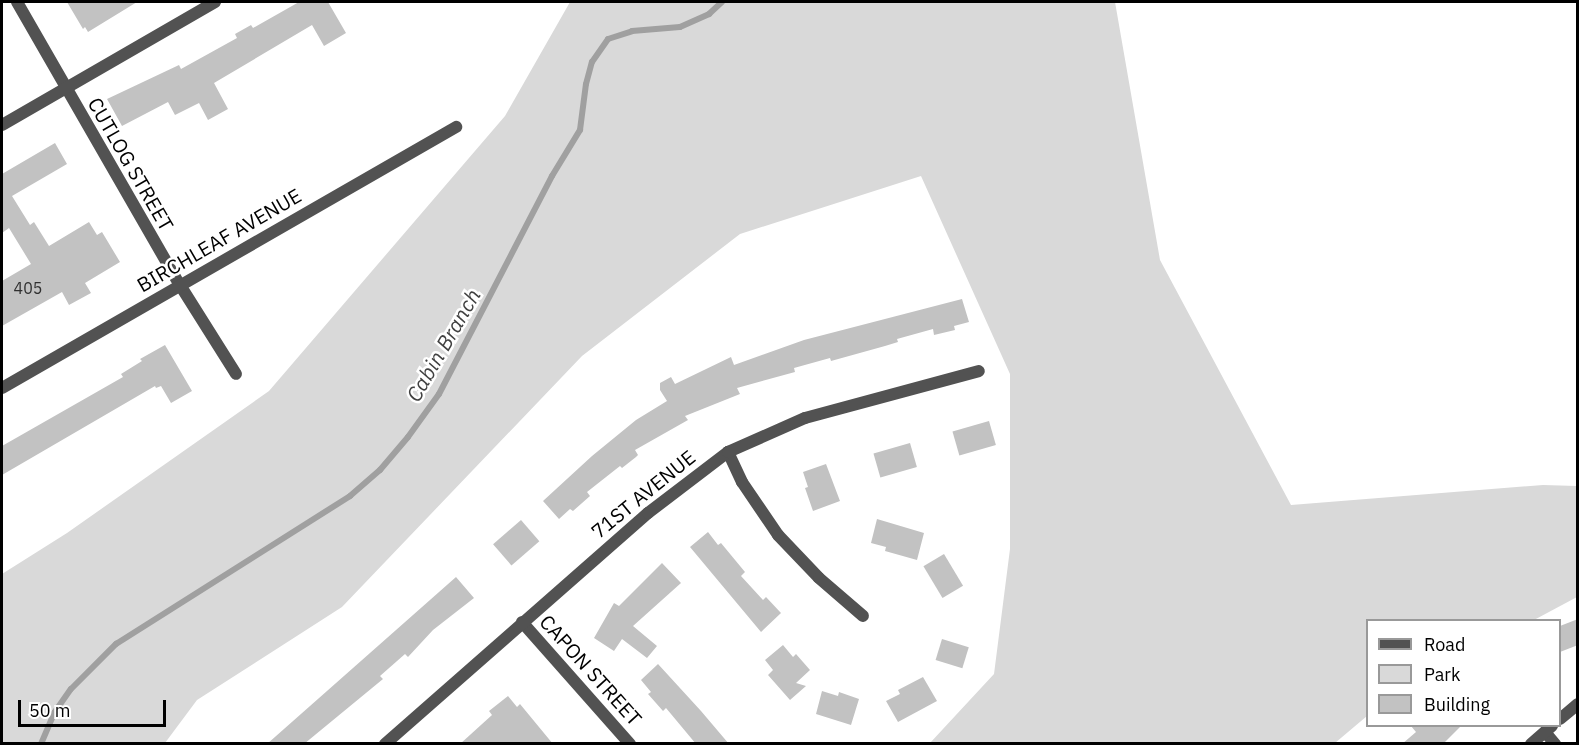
<!DOCTYPE html>
<style>
body{margin:0}
#map{position:relative;width:1579px;height:745px;overflow:hidden;background:#fff;font-family:"IBM Plex Sans",sans-serif}
div>[style]{position:absolute}
[style*='--x']{left:calc(var(--x)*1px);top:calc(var(--y)*1px);width:calc(var(--w)*1px);rotate:calc(var(--a)*1deg)}
.green>*{inset:0;background:#d9d9d9}
.stream>*{height:6px;margin:-3px;padding:0 3px;transform-origin:3px;border-radius:3px;background:#a0a0a0}
.building>*{inset:0;background:#c2c2c2;transform-origin:0 0}
.minor>*{height:12px;margin:-6px;padding:0 6px;transform-origin:6px;border-radius:6px;background:#525252}
span{translate:-50% -50%;white-space:nowrap;text-align:center;line-height:1.15;-webkit-text-stroke:5px #fff;paint-order:stroke}
.number-label{font-size:16px;color:#303030}
.number-label span{-webkit-text-stroke-width:0}
.street-label{font-size:20px;color:#000}
.water-label{font-size:21px;color:#414141;font-style:italic}
.frame{position:absolute;inset:0;border:3px solid #000;pointer-events:none}
.legend{position:absolute;left:1366px;top:619px;width:195px;height:108px;box-sizing:border-box;background:#fff;border:2px solid #999;margin:0;padding:8px 10px;list-style:none;font-size:18px;color:#000}
.legend li{display:flex;align-items:center;gap:12px;height:30px}
.legend b{width:30px;border:2px solid #999}
.scale{position:absolute;left:18px;top:700px;width:148px;height:27px;box-sizing:border-box;border:3px solid #000;border-top:0;padding-left:8px;font-size:18px;line-height:21px;white-space:nowrap;color:#000;-webkit-text-stroke:4px #fff;paint-order:stroke}
</style>
<div id="map">
<div class="green">
<div style="clip-path:polygon(570px 2px,1115px 2px,1160px 260px,1291px 505px,1543px 485px,1577px 486px,1577px 597px,1534px 620px,1368px 620px,1367px 716px,1335px 743px,930px 743px,994px 674px,1010px 549px,1010px 374px,921px 176px,740px 234px,582px 356px,342px 607px,197px 700px,165px 743px,2px 743px,2px 574px,67px 533px,269px 391px,505px 116px)"></div>
</div>
<div class="stream">
<div style="--x:41;--y:744;--w:34;--a:-67"></div>
<div style="--x:54;--y:713;--w:29;--a:-55"></div>
<div style="--x:71;--y:689;--w:64;--a:-45"></div>
<div style="--x:116;--y:644;--w:277;--a:-32.3"></div>
<div style="--x:350;--y:496;--w:40;--a:-41"></div>
<div style="--x:380;--y:470;--w:43;--a:-49.7"></div>
<div style="--x:408;--y:437;--w:53;--a:-54.2"></div>
<div style="--x:439;--y:394;--w:246;--a:-62.6"></div>
<div style="--x:552;--y:176;--w:54;--a:-58.7"></div>
<div style="--x:580;--y:130;--w:46;--a:-82.6"></div>
<div style="--x:586;--y:84;--w:23;--a:-75"></div>
<div style="--x:592;--y:62;--w:28;--a:-55"></div>
<div style="--x:608;--y:39;--w:25;--a:-18"></div>
<div style="--x:632;--y:31;--w:48;--a:-4.8"></div>
<div style="--x:680;--y:27;--w:32;--a:-24"></div>
<div style="--x:709;--y:14;--w:18;--a:-43"></div>
</div>
<div class="building">
<div style="clip-path:polygon(67px 2px,137px 2px,88px 32px,85px 27px,83px 29px)"></div>
<div style="clip-path:polygon(299px 2px,328px 2px,346px 33px,324px 46px,312px 25px,214px 83px,228px 109px,208px 120px,199px 103px,175px 115px,168px 102px,122px 126px,107px 99px,179px 65px,181px 69px,237px 38px,235px 34px,251px 25px,253px 28px)"></div>
<div style="clip-path:polygon(55px 143px,67px 164px,12px 196px,30px 225px,34px 222px,49px 246px,89px 222px,97px 235px,102px 232px,120px 262px,85px 283px,91px 293px,69px 305px,62px 292px,2px 326px,2px 281px,31px 264px,9px 228px,2px 233px,2px 174px)"></div>
<div style="clip-path:polygon(962px 299px,969px 322px,954px 326px,955px 330px,934px 335px,933px 329px,897px 339px,898px 342px,885px 346px,831px 361px,830px 358px,794px 368px,795px 372px,737px 388px,740px 394px,685px 416px,688px 420px,635px 450px,638px 455px,636px 457px,622px 468px,620px 466px,587px 492px,590px 496px,573px 511px,570px 509px,559px 519px,543px 501px,592px 456px,636px 420px,667px 401px,660px 390px,660px 383px,671px 377px,675px 384px,731px 357px,734px 365px,804px 340px)"></div>
<div style="clip-path:polygon(165px 345px,192px 391px,171px 403px,161px 386px,156px 388px,155px 386px,2px 475px,2px 446px,123px 377px,121px 374px,142px 361px,140px 359px)"></div>
<div style="left:989px;top:421px;width:25px;height:38px;rotate:74deg"></div>
<div style="left:910px;top:443px;width:25px;height:38px;rotate:74deg"></div>
<div style="clip-path:polygon(826px 464px,840px 501px,813px 511px,805px 488px,808px 487px,803px 472px)"></div>
<div style="clip-path:polygon(877px 519px,924px 533px,917px 560px,885px 551px,886px 547px,871px 543px)"></div>
<div style="left:521px;top:520px;width:28px;height:37px;rotate:49deg"></div>
<div style="clip-path:polygon(708px 532px,718px 545px,721px 543px,745px 572px,741px 576px,763px 600px,766px 597px,781px 613px,761px 632px,690px 547px)"></div>
<div style="left:944px;top:554px;width:37px;height:24px;rotate:59deg"></div>
<div style="clip-path:polygon(662px 563px,681px 583px,633px 626px,657px 646px,647px 658px,622px 639px,614px 651px,594px 638px,614px 603px,619px 606px)"></div>
<div style="clip-path:polygon(456px 577px,474px 598px,433px 630px,408px 657px,405px 654px,380px 676px,383px 679px,304px 744px,267px 744px)"></div>
<div style="clip-path:polygon(1578px 619px,1578px 645px,1560px 652px,1560px 626px)"></div>
<div style="left:942px;top:639px;width:28px;height:22px;rotate:17deg"></div>
<div style="clip-path:polygon(783px 645px,793px 657px,796px 654px,810px 670px,796px 683px,806px 686px,790px 700px,768px 675px,773px 670px,765px 660px)"></div>
<div style="clip-path:polygon(658px 664px,701px 711px,729px 744px,696px 744px,666px 708px,663px 711px,648px 694px,651px 692px,641px 680px)"></div>
<div style="clip-path:polygon(923px 677px,937px 701px,898px 722px,886px 701px,900px 694px,898px 690px)"></div>
<div style="clip-path:polygon(822px 691px,838px 696px,839px 692px,859px 699px,851px 725px,816px 714px)"></div>
<div style="clip-path:polygon(508px 696px,517px 707px,520px 704px,553px 744px,460px 744px,492px 715px,489px 711px)"></div>
<div style="clip-path:polygon(1411px 726px,1461px 726px,1443px 744px,1402px 744px,1416px 732px)"></div>
</div>
<div class="minor">
<div style="--x:17;--y:2;--w:327;--a:60.1"></div>
<div style="--x:180;--y:285;--w:105;--a:57.8"></div>
<div style="--x:2;--y:125;--w:246;--a:-30"></div>
<div style="--x:2;--y:388;--w:524;--a:-29.89"></div>
<div style="--x:728;--y:452;--w:33;--a:65"></div>
<div style="--x:742;--y:482;--w:64;--a:55.8"></div>
<div style="--x:778;--y:535;--w:59;--a:46.4"></div>
<div style="--x:819;--y:578;--w:58;--a:40.8"></div>
<div style="--x:522;--y:622;--w:163;--a:48.5"></div>
<div style="--x:1560;--y:719;--w:23;--a:-40"></div>
<div style="--x:1545;--y:732;--w:16;--a:50"></div>
<div style="--x:385;--y:744;--w:350;--a:-41.3"></div>
<div style="--x:648;--y:513;--w:101;--a:-37.3"></div>
<div style="--x:728;--y:452;--w:84;--a:-23.8"></div>
<div style="--x:805;--y:418;--w:180;--a:-15.1"></div>
<div style="--x:1531;--y:744;--w:28;--a:-41"></div>
</div>
<div class="number-label">
<span style="left:28px;top:288px">405</span>
</div>
<div class="street-label">
<span style="left:131px;top:164px;rotate:60deg">CUTLOG STREET</span>
<span style="left:219px;top:240px;rotate:-30deg">BIRCHLEAF AVENUE</span>
<span style="left:643px;top:494px;rotate:-39deg">71ST AVENUE</span>
<span style="left:591px;top:670px;rotate:48deg">CAPON STREET</span>
</div>
<div class="water-label">
<span style="left:443px;top:345px;rotate:-60deg">Cabin Branch</span>
</div>
<div class="frame"></div>
<ul class="legend">
<li><b style="height:8px;background:#525252"></b>Road</li>
<li><b style="height:16px;background:#d9d9d9"></b>Park</li>
<li><b style="height:16px;background:#c2c2c2"></b>Building</li>
</ul>
<div class="scale">50 m</div>
</div>
